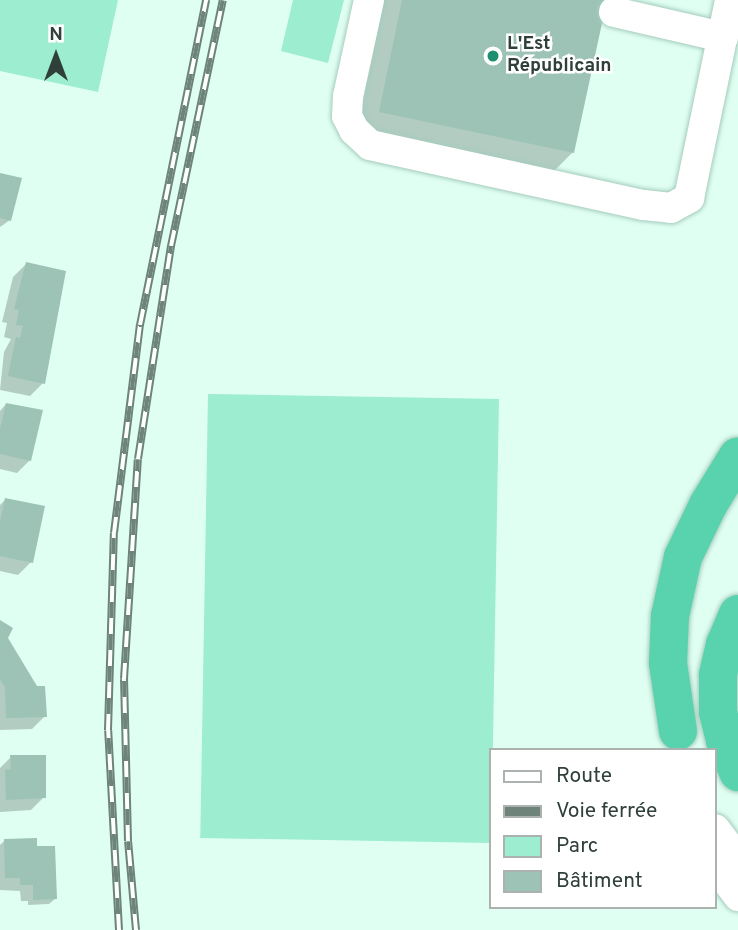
<!DOCTYPE html>
<meta charset="utf-8">
<style>
body{margin:0}
#map{position:relative;width:738px;height:930px;overflow:hidden;background:#dffff2;font-family:Overpass,sans-serif}
div>[style]{position:absolute}
[style*='--x']{left:calc(var(--x)*1px);top:calc(var(--y)*1px);width:calc(var(--w)*1px);rotate:calc(var(--a)*1deg)}
.green>*{inset:0;background:#9dedd1;transform-origin:0 0}
.shadow>*{inset:0;background:#0003}
.building>*{inset:0;background:#9cc3b5}
.roads{filter:drop-shadow(0 0 2px #a5ccbd) drop-shadow(0 0 2px #a5ccbd)}
.minor>*{height:30px;margin:-15px;padding:0 15px;transform-origin:15px;border-radius:15px;background:#fff}
.highway>*{height:38px;margin:-19px;padding:0 19px;transform-origin:19px;border-radius:19px;background:#59d3ae}
.rail>*{height:8px;margin-top:-4px;transform-origin:0;background:repeating-linear-gradient(90deg,#fff 0 16px,#6e847b 0 32px);box-sizing:border-box;border-block:2px solid #6e847b}
.dots>*{width:19px;height:19px;translate:-50% -50%;box-sizing:border-box;border:4px solid #fff;border-radius:50%}
span{translate:-50% -50%;white-space:nowrap;text-align:center;line-height:1.15;-webkit-text-stroke:5px #fff;paint-order:stroke}
.poi-label{font-size:19px;color:#2f3f39;font-weight:700}
.left{translate:0 -50%;text-align:left}
.legend{position:absolute;left:489px;top:748px;width:228px;height:161px;box-sizing:border-box;background:#fff;border:2px solid #acb2b0;margin:0;padding:9px 12px;list-style:none;font-size:21px;color:#2f3f39}
.legend li{display:flex;align-items:center;gap:14px;height:35px}
.legend b{width:35px;border:2px solid #acb2b0}
.north{position:absolute;left:21px;top:21px;width:70px;height:70px;-webkit-text-stroke:5px #fff;paint-order:stroke;rotate:0deg;font-size:19px;font-weight:700;line-height:28px;text-align:center;color:#2f3f39}
.north::after{content:'';display:block;margin:auto;width:24px;height:32px;background:#2f3f39;clip-path:polygon(50% 0,100% 100%,50% 72%,0 100%)}
</style>
<div id="map">
<div class="green">
<div style="clip-path:polygon(0 0,118px 0,98px 92px,0 71px)"></div>
<div style="clip-path:polygon(293px 0,344px 0,328px 63px,281px 51px)"></div>
<div style="left:208px;top:394px;width:291px;height:444px;rotate:1deg"></div>
</div>
<div class="shadow">
<div style="clip-path:polygon(384px 0,605px 0,573px 152px,549px 176px,356px 135px)"></div>
<div style="clip-path:polygon(0 175px,10px 220px,0 227px)"></div>
<div style="clip-path:polygon(26px 264px,43px 383px,30px 396px,0 390px,4px 352px,11px 339px,4px 337px,7px 323px,2px 322px,13px 277px)"></div>
<div style="clip-path:polygon(6px 404px,30px 460px,17px 473px,0 469px,0 411px)"></div>
<div style="clip-path:polygon(5px 500px,31px 562px,18px 575px,0 571px,0 505px)"></div>
<div style="clip-path:polygon(0 622px,45px 716px,32px 729px,0 730px)"></div>
<div style="clip-path:polygon(11px 757px,44px 797px,31px 810px,0 812px,0 768px)"></div>
<div style="clip-path:polygon(5px 840px,56px 898px,49px 904px,28px 905px,28px 901px,21px 901px,20px 891px,0 890px,0 845px)"></div>
</div>
<div class="building">
<div style="clip-path:polygon(402px 0,607px 0,574px 153px,379px 112px)"></div>
<div style="clip-path:polygon(0 173px,22px 178px,11px 221px,0 218px)"></div>
<div style="clip-path:polygon(26px 262px,66px 271px,45px 384px,8px 376px,16px 337px,20px 338px,23px 326px,16px 325px,19px 310px,14px 309px)"></div>
<div style="clip-path:polygon(6px 403px,43px 410px,31px 461px,0 454px,0 429px)"></div>
<div style="clip-path:polygon(5px 498px,45px 506px,33px 563px,0 556px,0 522px)"></div>
<div style="clip-path:polygon(0 620px,13px 628px,8px 638px,37px 686px,45px 686px,47px 717px,6px 718px,5px 687px,0 679px)"></div>
<div style="clip-path:polygon(10px 755px,46px 755px,46px 798px,6px 800px,5px 770px,11px 769px)"></div>
<div style="clip-path:polygon(37px 838px,37px 846px,55px 846px,57px 899px,33px 900px,33px 885px,20px 885px,20px 878px,5px 878px,4px 839px)"></div>
</div>
<div class="roads">
<div class="minor">
<div style="--x:369;--y:0;--w:98;--a:102.3"></div>
<div style="--x:348;--y:96;--w:20;--a:93"></div>
<div style="--x:347;--y:116;--w:16;--a:63"></div>
<div style="--x:354;--y:130;--w:22;--a:43"></div>
<div style="--x:370;--y:145;--w:280;--a:12.4"></div>
<div style="--x:644;--y:205;--w:27;--a:6"></div>
<div style="--x:671;--y:208;--w:21;--a:-29"></div>
<div style="--x:689;--y:198;--w:202;--a:-78.3"></div>
<div style="--x:614;--y:12;--w:112;--a:12.9"></div>
<div style="--x:715;--y:829;--w:38;--a:53"></div>
<div style="--x:715;--y:865;--w:39;--a:53"></div>
</div>
<div class="highway">
<div style="--x:738;--y:614;--w:33;--a:113"></div>
<div style="--x:725;--y:644;--w:32;--a:103"></div>
<div style="--x:718;--y:675;--w:37;--a:90"></div>
<div style="--x:718;--y:712;--w:30;--a:76"></div>
<div style="--x:725;--y:741;--w:34;--a:67"></div>
<div style="--x:678;--y:731;--w:69;--a:-98.4"></div>
<div style="--x:668;--y:663;--w:47;--a:-87.6"></div>
<div style="--x:670;--y:616;--w:60;--a:-77.6"></div>
<div style="--x:683;--y:557;--w:58;--a:-64.3"></div>
<div style="--x:708;--y:505;--w:57;--a:-58.5"></div>
</div>
</div>
<div class="rail">
<div style="--x:119;--y:930;--w:200;--a:-93.1"></div>
<div style="--x:108;--y:730;--w:197;--a:-88.3"></div>
<div style="--x:114;--y:533;--w:210;--a:-82.9"></div>
<div style="--x:140;--y:325;--w:332;--a:-78.5"></div>
<div style="--x:136;--y:930;--w:89;--a:-95.1"></div>
<div style="--x:128;--y:841;--w:162;--a:-91.4"></div>
<div style="--x:124;--y:679;--w:220;--a:-86.4"></div>
<div style="--x:138;--y:459;--w:216;--a:-81.2"></div>
<div style="--x:171;--y:246;--w:251;--a:-78.1"></div>
</div>
<div class="dots">
<div style="left:493px;top:56px;background:#1e9072"></div>
</div>
<div class="poi-label">
<span class="left" style="left:507px;top:56px">L'Est<br>Républicain</span>
</div>
<ul class="legend">
<li><b style="height:9px;background:#fff"></b>Route</li>
<li><b style="height:9px;background:#6e847b"></b>Voie ferrée</li>
<li><b style="height:19px;background:#9dedd1"></b>Parc</li>
<li><b style="height:19px;background:#9cc3b5"></b>Bâtiment</li>
</ul>
<div class="north">N</div>
</div>
